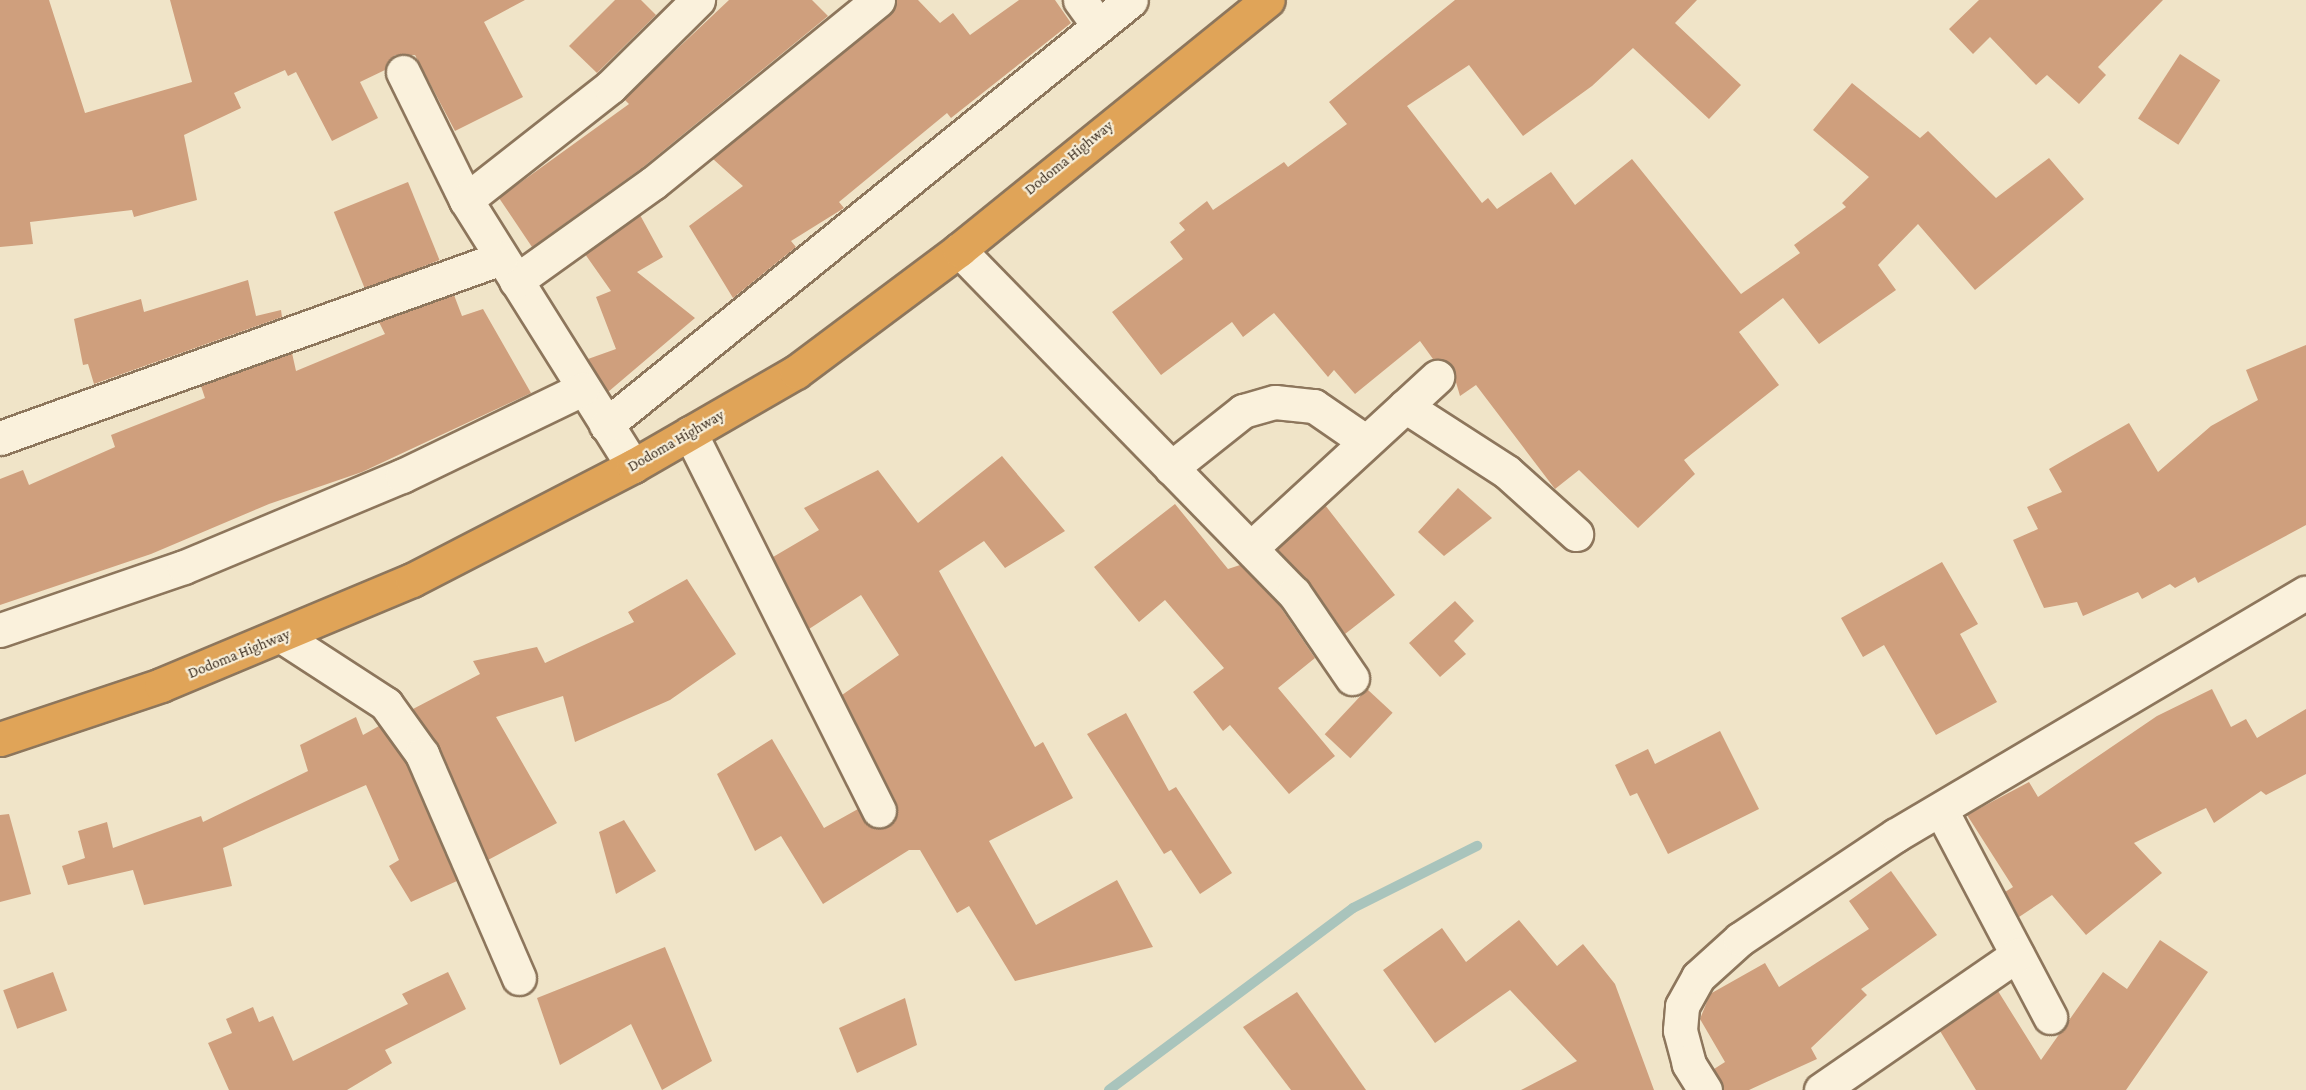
<!DOCTYPE html>
<style>
body{margin:0}
#map{position:relative;width:2306px;height:1090px;overflow:hidden;background:#f0e4c8;font-family:"Crimson Pro",serif}
div>[style]{position:absolute}
[style*='--x']{left:calc(var(--x)*1px);top:calc(var(--y)*1px);width:calc(var(--w)*1px);rotate:calc(var(--a)*1deg)}
.stream>*{height:10px;margin:-5px;padding:0 5px;transform-origin:5px;border-radius:5px;background:#a9c4bc}
.building>*{inset:0;background:#cf9f7d;transform-origin:0 0}
.roads{filter:drop-shadow(2px 0 #8d765c) drop-shadow(-2px 0 #8d765c) drop-shadow(0 2px #8d765c) drop-shadow(0 -2px #8d765c)}
.minor>*{height:33px;margin:-16.5px;padding:0 16.5px;transform-origin:16.5px;border-radius:16.5px;background:#faf1dc}
.highway>*{height:33px;margin:-16.5px;padding:0 16.5px;transform-origin:16.5px;border-radius:16.5px;background:#e0a458}
span{translate:-50% -50%;white-space:nowrap;text-align:center;line-height:1.15;-webkit-text-stroke:4.5px #f7eed8;paint-order:stroke}
.street-label{font-size:15px;color:#3d2e20}
</style>
<div id="map">
<div class="stream">
<i style="--x:1109;--y:1090;--w:304;--a:-36.7"></i>
<i style="--x:1353;--y:908;--w:139;--a:-26.6"></i>
</div>
<div class="building">
<i style="clip-path:polygon(0 0,49px 0,85px 113px,192px 82px,170px 0,525px 0,484px 22px,523px 97px,455px 131px,415px 55px,395px 55px,385px 70px,360px 82px,378px 118px,332px 141px,296px 72px,288px 76px,285px 70px,234px 93px,241px 108px,184px 135px,197px 200px,134px 217px,132px 210px,30px 222px,33px 244px,0 247px)"></i>
<i style="clip-path:polygon(615px 0,641px 0,656px 15px,597px 73px,569px 46px)"></i>
<i style="clip-path:polygon(729px 0,812px 0,828px 16px,642px 168px,532px 247px,499px 198px,629px 104px,624px 99px)"></i>
<i style="clip-path:polygon(896px 0,918px 0,940px 23px,953px 13px,970px 35px,1019px 0,1055px 0,1071px 23px,951px 118px,947px 113px,839px 202px,844px 208px,791px 241px,796px 247px,733px 298px,689px 226px,743px 186px,713px 159px,890px 15px)"></i>
<i style="clip-path:polygon(1455px 0,1697px 0,1675px 23px,1741px 85px,1709px 119px,1633px 48px,1592px 86px,1523px 136px,1469px 65px,1407px 106px,1482px 203px,1488px 198px,1497px 209px,1551px 172px,1575px 205px,1632px 159px,1741px 294px,1800px 253px,1794px 245px,1846px 207px,1842px 203px,1869px 177px,1813px 130px,1852px 83px,1920px 138px,1928px 131px,1996px 198px,2049px 158px,2084px 199px,1975px 290px,1918px 224px,1878px 265px,1896px 290px,1819px 344px,1783px 298px,1739px 332px,1779px 385px,1684px 460px,1695px 474px,1638px 528px,1579px 470px,1555px 489px,1476px 385px,1460px 396px,1451px 365px,1433px 359px,1420px 341px,1355px 394px,1334px 370px,1328px 377px,1274px 313px,1243px 337px,1232px 322px,1161px 375px,1112px 312px,1183px 259px,1170px 242px,1185px 230px,1179px 223px,1207px 201px,1213px 210px,1284px 162px,1288px 167px,1347px 124px,1329px 102px)"></i>
<i style="clip-path:polygon(1979px 0,2163px 0,2098px 67px,2106px 75px,2079px 104px,2047px 75px,2036px 85px,1990px 37px,1973px 54px,1949px 29px)"></i>
<i style="left:2180px;top:54px;width:48px;height:77px;rotate:33deg"></i>
<i style="left:408px;top:182px;width:84px;height:80px;rotate:68deg"></i>
<i style="clip-path:polygon(640px 215px,663px 257px,637px 272px,695px 318px,608px 392px,588px 359px,616px 349px,596px 297px,611px 291px,585px 254px)"></i>
<i style="clip-path:polygon(248px 280px,256px 316px,281px 310px,282px 317px,94px 384px,88px 364px,83px 365px,74px 319px,141px 299px,144px 312px)"></i>
<i style="clip-path:polygon(454px 295px,462px 316px,483px 309px,531px 393px,362px 472px,269px 504px,151px 554px,0 605px,0 479px,23px 470px,29px 485px,115px 447px,111px 435px,205px 398px,201px 386px,292px 353px,296px 371px,385px 334px,379px 322px)"></i>
<i style="clip-path:polygon(2306px 345px,2306px 525px,2198px 583px,2195px 577px,2175px 588px,2170px 584px,2142px 599px,2138px 592px,2083px 616px,2077px 602px,2044px 608px,2013px 540px,2038px 529px,2027px 507px,2062px 492px,2049px 469px,2129px 423px,2158px 472px,2211px 426px,2258px 400px,2246px 370px)"></i>
<i style="clip-path:polygon(1002px 456px,1065px 531px,1005px 568px,984px 541px,939px 571px,1035px 747px,1043px 742px,1073px 798px,989px 841px,1036px 925px,1117px 880px,1153px 947px,1015px 981px,969px 906px,957px 913px,920px 850px,909px 850px,823px 904px,781px 836px,755px 851px,717px 774px,772px 739px,824px 828px,858px 809px,877px 829px,894px 821px,896px 802px,842px 695px,899px 655px,861px 595px,809px 629px,773px 557px,819px 530px,804px 508px,878px 470px,918px 523px)"></i>
<i style="clip-path:polygon(1458px 488px,1492px 518px,1444px 556px,1418px 532px)"></i>
<i style="clip-path:polygon(1175px 504px,1228px 569px,1240px 565px,1279px 605px,1315px 658px,1278px 688px,1335px 756px,1289px 794px,1230px 725px,1223px 731px,1193px 692px,1224px 668px,1165px 600px,1139px 622px,1094px 567px)"></i>
<i style="clip-path:polygon(1325px 505px,1395px 595px,1345px 634px,1309px 582px,1277px 549px)"></i>
<i style="clip-path:polygon(1942px 562px,1978px 624px,1960px 634px,1997px 702px,1936px 735px,1884px 645px,1863px 657px,1841px 618px)"></i>
<i style="clip-path:polygon(687px 579px,736px 654px,670px 700px,575px 742px,563px 696px,496px 717px,557px 823px,488px 860px,439px 746px,413px 709px,480px 674px,473px 661px,537px 647px,545px 663px,634px 622px,628px 612px)"></i>
<i style="clip-path:polygon(1455px 601px,1474px 621px,1454px 641px,1466px 654px,1440px 677px,1409px 643px)"></i>
<i style="left:1367px;top:689px;width:35px;height:62px;rotate:43deg"></i>
<i style="clip-path:polygon(2212px 689px,2231px 727px,2246px 719px,2257px 738px,2306px 709px,2306px 774px,2266px 795px,2261px 791px,2214px 823px,2206px 808px,2134px 843px,2162px 873px,2086px 935px,2052px 895px,2019px 917px,2005px 892px,2013px 887px,1967px 815px,2029px 782px,2038px 797px,2157px 716px)"></i>
<i style="clip-path:polygon(1126px 713px,1169px 791px,1176px 787px,1232px 873px,1200px 894px,1171px 850px,1164px 854px,1087px 734px)"></i>
<i style="clip-path:polygon(356px 717px,363px 735px,379px 726px,406px 763px,457px 881px,411px 902px,389px 866px,399px 860px,366px 785px,223px 848px,232px 886px,144px 905px,133px 870px,68px 885px,62px 866px,85px 858px,78px 831px,107px 822px,113px 848px,201px 816px,203px 822px,308px 771px,300px 745px)"></i>
<i style="clip-path:polygon(1720px 731px,1759px 809px,1668px 854px,1637px 793px,1630px 796px,1615px 765px,1648px 749px,1655px 764px)"></i>
<i style="clip-path:polygon(9px 814px,31px 894px,0 902px,0 815px)"></i>
<i style="clip-path:polygon(624px 820px,656px 871px,616px 894px,599px 832px)"></i>
<i style="clip-path:polygon(1891px 871px,1937px 935px,1861px 989px,1867px 995px,1811px 1048px,1817px 1059px,1749px 1090px,1724px 1090px,1714px 1069px,1725px 1062px,1700px 1019px,1710px 994px,1765px 963px,1779px 987px,1869px 929px,1849px 901px)"></i>
<i style="clip-path:polygon(1519px 920px,1557px 966px,1583px 944px,1615px 984px,1654px 1090px,1521px 1090px,1577px 1061px,1510px 990px,1435px 1043px,1383px 970px,1442px 928px,1466px 962px)"></i>
<i style="clip-path:polygon(2160px 940px,2208px 972px,2126px 1090px,1976px 1090px,1940px 1031px,1998px 991px,2041px 1060px,2103px 972px,2127px 989px)"></i>
<i style="clip-path:polygon(665px 947px,712px 1061px,662px 1090px,631px 1024px,560px 1065px,537px 998px)"></i>
<i style="left:53px;top:972px;width:41px;height:53px;rotate:70deg"></i>
<i style="clip-path:polygon(448px 972px,466px 1009px,385px 1050px,392px 1063px,347px 1090px,229px 1090px,208px 1043px,232px 1033px,226px 1019px,253px 1007px,259px 1022px,273px 1016px,293px 1061px,408px 1004px,402px 994px)"></i>
<i style="clip-path:polygon(1297px 992px,1366px 1090px,1291px 1090px,1243px 1027px)"></i>
<i style="clip-path:polygon(905px 998px,917px 1045px,857px 1073px,839px 1028px)"></i>
</div>
<div class="roads">
<div class="minor">
<i style="--x:1080;--y:0;--w:31;--a:54"></i>
<i style="--x:403;--y:72;--w:143;--a:63.8"></i>
<i style="--x:466;--y:200;--w:314;--a:57.9"></i>
<i style="--x:466;--y:200;--w:183;--a:-38.1"></i>
<i style="--x:610;--y:87;--w:124;--a:-44.7"></i>
<i style="--x:959;--y:250;--w:479;--a:45.7"></i>
<i style="--x:1294;--y:593;--w:103;--a:55.7"></i>
<i style="--x:516;--y:281;--w:168;--a:-35.6"></i>
<i style="--x:653;--y:183;--w:290;--a:-39.1"></i>
<i style="--x:1405;--y:406;--w:121;--a:32.9"></i>
<i style="--x:1507;--y:472;--w:93;--a:41.9"></i>
<i style="--x:606;--y:425;--w:675;--a:-38.99"></i>
<i style="--x:690;--y:433;--w:422;--a:63.4"></i>
<i style="--x:0;--y:438;--w:532;--a:-19.76"></i>
<i style="--x:1171;--y:468;--w:92;--a:-38.4"></i>
<i style="--x:1243;--y:411;--w:33;--a:-16"></i>
<i style="--x:1275;--y:402;--w:39;--a:6"></i>
<i style="--x:1314;--y:406;--w:62;--a:34.5"></i>
<i style="--x:1251;--y:548;--w:253;--a:-42.6"></i>
<i style="--x:0;--y:630;--w:194;--a:-18.9"></i>
<i style="--x:184;--y:567;--w:236;--a:-22.7"></i>
<i style="--x:402;--y:476;--w:200;--a:-25.8"></i>
<i style="--x:283;--y:637;--w:123;--a:33"></i>
<i style="--x:386;--y:704;--w:62;--a:54.2"></i>
<i style="--x:422;--y:754;--w:244;--a:66.6"></i>
<i style="--x:1941;--y:810;--w:234;--a:62.2"></i>
<i style="--x:1705;--y:1090;--w:31;--a:-122"></i>
<i style="--x:1689;--y:1064;--w:35;--a:-105"></i>
<i style="--x:1680;--y:1030;--w:24;--a:-85"></i>
<i style="--x:1682;--y:1006;--w:33;--a:-61"></i>
<i style="--x:1698;--y:977;--w:57;--a:-42.1"></i>
<i style="--x:1740;--y:939;--w:187;--a:-33.7"></i>
<i style="--x:1896;--y:835;--w:476;--a:-30.6"></i>
<i style="--x:1821;--y:1090;--w:238;--a:-34.6"></i>
</div>
<div class="highway">
<i style="--x:0;--y:739;--w:170;--a:-18.5"></i>
<i style="--x:161;--y:685;--w:272;--a:-22.7"></i>
<i style="--x:412;--y:580;--w:249;--a:-27.3"></i>
<i style="--x:633;--y:466;--w:188;--a:-30"></i>
<i style="--x:796;--y:372;--w:204;--a:-36.8"></i>
<i style="--x:959;--y:250;--w:397;--a:-39"></i>
</div>
</div>
<div class="street-label">
<span style="left:1069px;top:158px;rotate:-39deg">Dodoma Highway</span>
<span style="left:676px;top:441px;rotate:-30deg">Dodoma Highway</span>
<span style="left:239px;top:654px;rotate:-22deg">Dodoma Highway</span>
</div>
</div>
